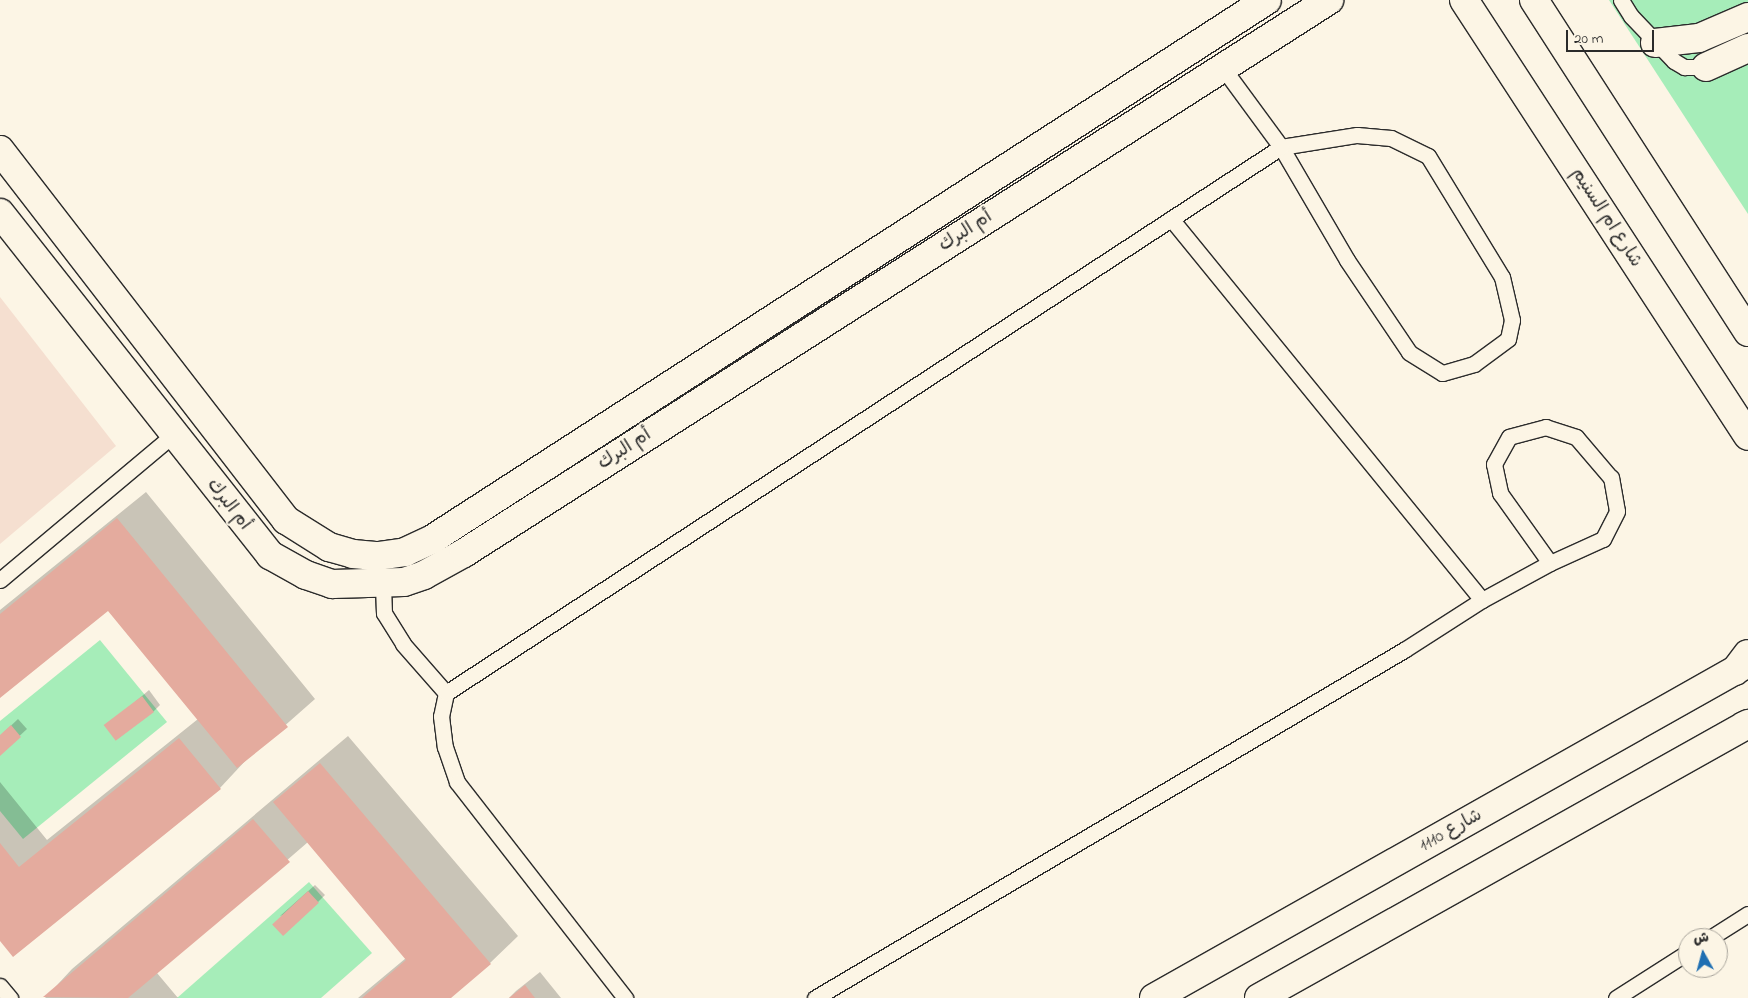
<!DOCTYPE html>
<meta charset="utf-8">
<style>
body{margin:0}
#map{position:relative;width:1748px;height:998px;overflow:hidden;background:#fcf5e5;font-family:"Indie Flower","Playpen Sans Arabic",sans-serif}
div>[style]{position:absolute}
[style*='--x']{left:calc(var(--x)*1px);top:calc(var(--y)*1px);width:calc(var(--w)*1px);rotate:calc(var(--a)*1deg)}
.built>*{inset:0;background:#f5dfd0}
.green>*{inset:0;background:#a6edb9}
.shadow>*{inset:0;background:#0003}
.building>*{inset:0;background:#e4ab9e;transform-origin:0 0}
.roads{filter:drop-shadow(1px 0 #2b2b2b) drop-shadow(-1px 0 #2b2b2b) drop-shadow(0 1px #2b2b2b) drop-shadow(0 -1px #2b2b2b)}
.service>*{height:15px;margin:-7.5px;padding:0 7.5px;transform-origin:7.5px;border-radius:7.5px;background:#fcf5e5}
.minor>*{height:28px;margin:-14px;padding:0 14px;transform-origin:14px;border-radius:14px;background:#fcf5e5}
.tertiary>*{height:28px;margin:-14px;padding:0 14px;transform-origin:14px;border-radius:14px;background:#fcf5e5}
.secondary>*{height:28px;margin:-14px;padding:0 14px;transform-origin:14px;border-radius:14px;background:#fcf5e5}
span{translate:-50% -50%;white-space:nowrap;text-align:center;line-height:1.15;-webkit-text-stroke:4.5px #fcf5e5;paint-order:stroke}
.street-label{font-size:18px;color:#2b2b2b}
.north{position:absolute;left:1678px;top:928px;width:50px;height:50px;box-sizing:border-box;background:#fcf5e5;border:1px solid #a8a49b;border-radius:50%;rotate:353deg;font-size:14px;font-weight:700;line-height:20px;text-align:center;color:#2b2b2b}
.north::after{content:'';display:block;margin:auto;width:18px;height:22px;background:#1f6fb2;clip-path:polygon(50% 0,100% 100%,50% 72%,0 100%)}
.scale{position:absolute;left:1566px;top:30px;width:88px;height:22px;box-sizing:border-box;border:2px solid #2b2b2b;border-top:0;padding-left:6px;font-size:15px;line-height:18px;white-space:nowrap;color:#2b2b2b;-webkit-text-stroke:4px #fcf5e5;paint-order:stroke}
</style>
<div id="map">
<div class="built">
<i style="clip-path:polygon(0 297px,116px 446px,0 544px)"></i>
</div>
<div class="green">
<i style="clip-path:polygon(1609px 0,1748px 0,1748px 214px,1716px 165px)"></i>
<i style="clip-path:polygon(100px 640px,167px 722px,23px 839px,0 811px,0 721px)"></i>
<i style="clip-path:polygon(309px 882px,372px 953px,321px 998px,177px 998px)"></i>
</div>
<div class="shadow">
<i style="clip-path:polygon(146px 492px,315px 699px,247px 759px,220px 788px,13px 955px,0 939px,0 782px,47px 840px,198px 719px,108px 609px,0 697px,0 610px)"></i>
<i style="clip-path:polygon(149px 690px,160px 705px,153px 712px,107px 726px)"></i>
<i style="clip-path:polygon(18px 719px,27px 729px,0 754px,0 736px)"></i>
<i style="clip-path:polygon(348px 736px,518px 936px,490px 963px,449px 998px,358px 998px,406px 958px,308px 842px,157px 973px,178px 998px,45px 998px,72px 969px)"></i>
<i style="clip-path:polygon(315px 885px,325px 895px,318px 902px,280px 916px)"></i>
<i style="clip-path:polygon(540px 972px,561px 998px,509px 998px,516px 991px)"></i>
</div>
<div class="building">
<i style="clip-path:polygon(117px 518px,288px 727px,237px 768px,108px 611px,0 698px,0 614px)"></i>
<i style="left:142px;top:696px;width:20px;height:48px;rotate:53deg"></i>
<i style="clip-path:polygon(11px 725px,21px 737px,0 756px,0 735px)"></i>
<i style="clip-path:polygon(179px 738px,221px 789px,13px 957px,0 941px,0 843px,19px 867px)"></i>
<i style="clip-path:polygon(320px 763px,491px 964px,451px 998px,362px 998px,406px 960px,273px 802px)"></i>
<i style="clip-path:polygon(253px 819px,290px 862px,128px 998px,43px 997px)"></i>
<i style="left:308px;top:891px;width:16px;height:49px;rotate:47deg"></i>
<i style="clip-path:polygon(525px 985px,535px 998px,509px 998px)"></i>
</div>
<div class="roads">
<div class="service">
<i style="--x:1621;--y:0;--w:19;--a:58"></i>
<i style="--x:1631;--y:16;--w:62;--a:46.3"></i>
<i style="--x:1674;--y:61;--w:12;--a:31"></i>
<i style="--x:1684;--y:67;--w:22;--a:0"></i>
<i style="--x:1357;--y:135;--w:34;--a:5"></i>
<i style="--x:1391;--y:138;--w:41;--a:25.9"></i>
<i style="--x:1428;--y:156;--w:142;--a:58.6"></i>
<i style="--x:1502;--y:277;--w:44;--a:76.9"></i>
<i style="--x:1512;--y:320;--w:19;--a:102"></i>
<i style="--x:1508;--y:339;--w:42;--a:143.7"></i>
<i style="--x:1474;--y:364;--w:33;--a:164"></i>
<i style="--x:1442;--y:373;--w:39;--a:-148"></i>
<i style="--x:1409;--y:352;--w:111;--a:-124"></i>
<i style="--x:1347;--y:260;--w:131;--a:-120.3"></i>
<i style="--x:1281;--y:147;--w:77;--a:-9"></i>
<i style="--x:0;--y:580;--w:226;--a:-40"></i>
<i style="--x:383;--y:585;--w:28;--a:88"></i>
<i style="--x:384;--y:613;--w:36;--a:58"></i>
<i style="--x:403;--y:644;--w:65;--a:48.7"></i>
<i style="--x:446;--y:693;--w:24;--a:102"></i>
<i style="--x:441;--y:716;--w:31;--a:83"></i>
<i style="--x:445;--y:747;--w:37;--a:71"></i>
<i style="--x:457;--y:782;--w:274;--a:52.1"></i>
<i style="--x:1482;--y:600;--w:77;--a:-28.6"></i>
<i style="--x:1550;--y:563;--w:58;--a:-24.4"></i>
<i style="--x:1603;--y:539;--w:31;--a:-63"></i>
<i style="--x:1617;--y:511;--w:34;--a:-100"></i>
<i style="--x:1611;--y:478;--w:54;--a:-130.5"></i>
<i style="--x:1576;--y:437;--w:32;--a:-162"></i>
<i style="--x:1546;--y:427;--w:38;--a:165"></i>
<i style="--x:1509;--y:437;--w:31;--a:119"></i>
<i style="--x:1494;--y:464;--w:30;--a:78"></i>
<i style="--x:1500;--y:493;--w:86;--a:54.5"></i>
<i style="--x:446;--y:693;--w:998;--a:-33.18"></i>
<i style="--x:1281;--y:147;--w:98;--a:-126.3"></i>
<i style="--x:1710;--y:938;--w:45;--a:-32.3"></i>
<i style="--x:0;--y:986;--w:16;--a:50"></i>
<i style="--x:815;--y:998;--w:684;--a:-30.58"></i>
<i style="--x:1404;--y:650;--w:93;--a:-32.7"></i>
<i style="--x:1482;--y:600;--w:492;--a:-129.2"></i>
<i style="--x:1616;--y:998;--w:85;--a:-32.6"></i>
</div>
<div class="minor">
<i style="--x:1655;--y:43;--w:44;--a:-6.5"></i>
<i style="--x:1699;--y:38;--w:53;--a:-23.2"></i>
<i style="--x:1706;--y:67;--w:46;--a:-24.3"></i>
<i style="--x:0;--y:150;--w:468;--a:52.3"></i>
<i style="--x:286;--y:520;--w:51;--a:32.1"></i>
<i style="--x:329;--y:547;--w:25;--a:16"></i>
<i style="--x:353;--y:554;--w:25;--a:5"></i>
<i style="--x:378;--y:556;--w:27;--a:-8"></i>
<i style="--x:405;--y:552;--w:29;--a:-25"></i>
<i style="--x:431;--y:540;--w:995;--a:-32.86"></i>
<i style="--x:0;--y:213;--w:436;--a:51.7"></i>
<i style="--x:270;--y:555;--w:41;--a:29.1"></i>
<i style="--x:306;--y:575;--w:28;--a:19"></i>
<i style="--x:332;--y:584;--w:72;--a:-1.6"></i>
<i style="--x:404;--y:582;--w:21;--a:-19"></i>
<i style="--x:424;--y:575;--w:46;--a:-28.8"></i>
<i style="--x:464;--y:553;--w:1027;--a:-32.59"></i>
</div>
<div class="tertiary">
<i style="--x:1154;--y:998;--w:682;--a:-29.42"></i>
<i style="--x:1259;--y:998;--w:561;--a:-29.26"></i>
</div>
<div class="secondary">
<i style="--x:1464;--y:0;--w:520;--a:56.92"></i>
<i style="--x:1534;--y:0;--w:395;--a:57.2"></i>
<i style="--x:1735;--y:671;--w:21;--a:-53"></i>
<i style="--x:1744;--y:726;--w:4;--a:0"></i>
</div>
</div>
<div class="street-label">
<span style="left:1606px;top:218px;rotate:57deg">شارع ام السنيم</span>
<span style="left:966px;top:232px;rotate:-33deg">أم البرك</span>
<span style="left:625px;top:450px;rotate:-33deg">أم البرك</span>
<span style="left:228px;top:505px;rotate:52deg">أم البرك</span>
<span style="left:1451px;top:831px;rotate:-29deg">شارع 1110</span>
</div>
<div class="north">ش</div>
<div class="scale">20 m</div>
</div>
